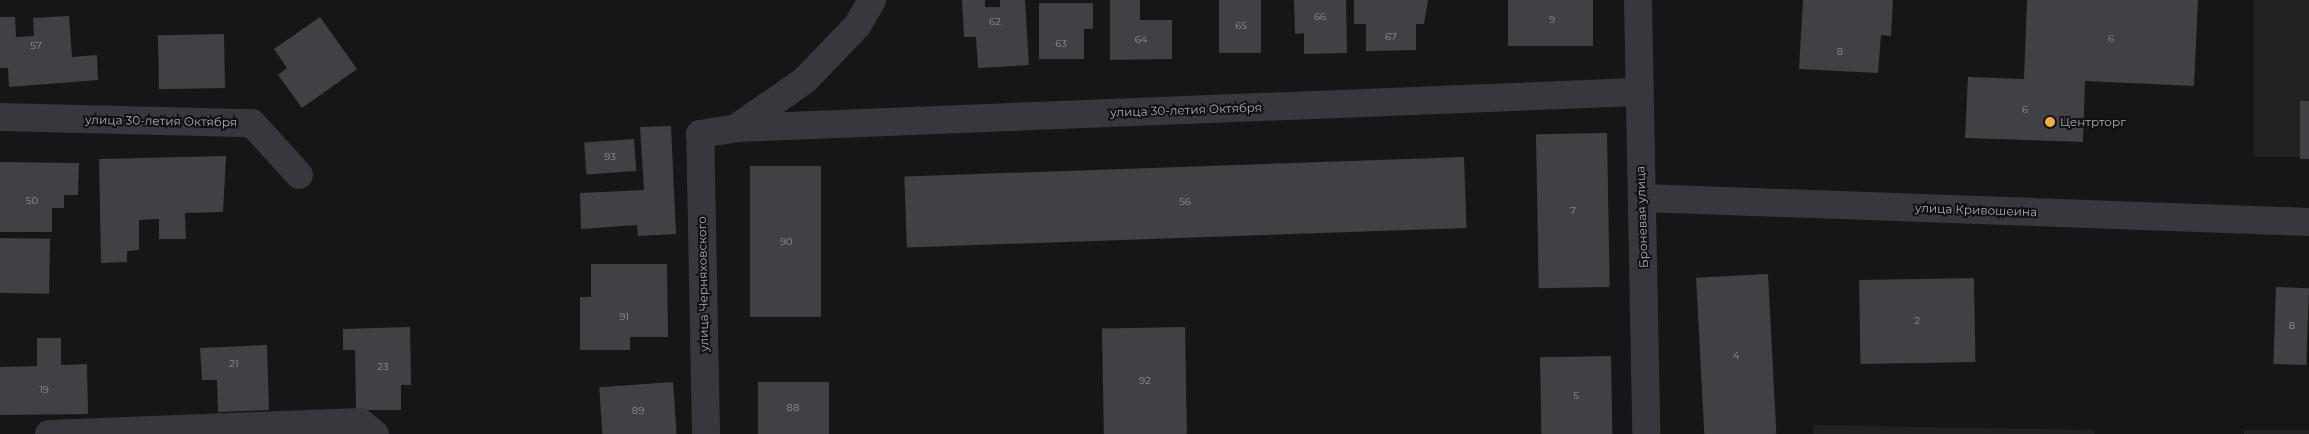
<!DOCTYPE html>
<meta charset="utf-8">
<style>
body{margin:0}
#map{position:relative;width:2309px;height:434px;overflow:hidden;background:#161618;font-family:Montserrat,sans-serif}
div>[style]{position:absolute}
[style*='--x']{left:calc(var(--x)*1px);top:calc(var(--y)*1px);width:calc(var(--w)*1px);rotate:calc(var(--a)*1deg)}
.built>*{inset:0;background:#222225;transform-origin:0 0}
.building>*{inset:0;background:#404145;transform-origin:0 0}
.street>*{height:28px;margin:-14px;padding:0 14px;transform-origin:14px;border-radius:14px;background:#37383d}
.dots>*{width:14px;height:14px;translate:-50% -50%;box-sizing:border-box;border:2px solid #111113;border-radius:50%}
span{translate:-50% -50%;white-space:nowrap;text-align:center;line-height:1.15;-webkit-text-stroke:4px #111113;paint-order:stroke}
.number-label{font-size:10px;color:#8e929b}
.number-label span{-webkit-text-stroke-width:0}
.street-label{font-size:12px;color:#a8adb8}
.poi-label{font-size:12px;color:#a8adb8}
.left{translate:0 -50%;text-align:left}
</style>
<div id="map">
<div class="built">
<i style="left:2254px;top:0;width:55px;height:157px"></i>
<i style="clip-path:polygon(1814px 425px,2095px 430px,2095px 434px,1813px 434px)"></i>
<i style="left:2244px;top:430px;width:65px;height:4px"></i>
</div>
<div class="building">
<i style="clip-path:polygon(962px 0,985px 0,985px 7px,1000px 7px,1000px 0,1025px 0,1029px 65px,978px 68px,976px 37px,964px 37px)"></i>
<i style="clip-path:polygon(1110px 0,1140px 0,1140px 20px,1172px 20px,1172px 59px,1110px 60px)"></i>
<i style="left:1219px;top:0;width:42px;height:53px"></i>
<i style="clip-path:polygon(1294px 0,1346px 0,1347px 53px,1304px 54px,1304px 33px,1295px 34px)"></i>
<i style="clip-path:polygon(1354px 0,1428px 0,1424px 24px,1416px 24px,1416px 50px,1366px 51px,1366px 24px,1354px 24px)"></i>
<i style="left:1508px;top:0;width:85px;height:46px"></i>
<i style="clip-path:polygon(1803px 0,1893px 0,1891px 36px,1881px 35px,1878px 73px,1799px 69px)"></i>
<i style="clip-path:polygon(2027px 0,2198px 0,2194px 86px,2085px 81px,2083px 142px,1965px 138px,1968px 77px,2024px 79px)"></i>
<i style="clip-path:polygon(1039px 3px,1093px 3px,1093px 29px,1084px 29px,1084px 59px,1039px 59px)"></i>
<i style="clip-path:polygon(69px 16px,72px 57px,97px 55px,98px 80px,9px 87px,8px 68px,0 68px,0 17px,15px 17px,16px 37px,34px 36px,33px 18px)"></i>
<i style="clip-path:polygon(320px 17px,357px 69px,302px 108px,278px 75px,287px 68px,274px 49px)"></i>
<i style="left:224px;top:34px;width:54px;height:66px;rotate:89deg"></i>
<i style="left:2300px;top:101px;width:9px;height:58px"></i>
<i style="clip-path:polygon(671px 126px,676px 234px,638px 236px,637px 225px,581px 229px,580px 193px,644px 190px,640px 127px)"></i>
<i style="left:1607px;top:133px;width:154px;height:71px;rotate:89deg"></i>
<i style="left:634px;top:139px;width:32px;height:50px;rotate:86deg"></i>
<i style="clip-path:polygon(226px 156px,223px 212px,185px 213px,186px 239px,159px 239px,159px 219px,139px 220px,139px 250px,127px 251px,127px 262px,101px 263px,99px 159px)"></i>
<i style="left:1464px;top:157px;width:71px;height:560px;rotate:88deg"></i>
<i style="clip-path:polygon(0 162px,79px 163px,78px 195px,64px 195px,64px 208px,52px 208px,52px 232px,0 232px)"></i>
<i style="left:821px;top:166px;width:151px;height:71px;rotate:90deg"></i>
<i style="left:0;top:238px;width:50px;height:55px;rotate:1deg"></i>
<i style="clip-path:polygon(591px 264px,667px 264px,668px 337px,630px 337px,630px 350px,580px 350px,580px 297px,591px 297px)"></i>
<i style="left:1768px;top:274px;width:160px;height:72px;rotate:87deg"></i>
<i style="left:1974px;top:278px;width:84px;height:115px;rotate:89deg"></i>
<i style="left:2276px;top:287px;width:33px;height:77px;rotate:2deg"></i>
<i style="clip-path:polygon(410px 327px,411px 385px,401px 385px,401px 410px,356px 410px,355px 350px,343px 350px,343px 329px)"></i>
<i style="left:1185px;top:327px;width:107px;height:83px;rotate:89deg"></i>
<i style="clip-path:polygon(37px 338px,61px 338px,61px 365px,87px 364px,88px 414px,0 415px,0 367px,37px 366px)"></i>
<i style="clip-path:polygon(267px 345px,269px 410px,218px 412px,217px 380px,202px 380px,200px 348px)"></i>
<i style="left:1611px;top:356px;width:78px;height:71px;rotate:89deg"></i>
<i style="left:673px;top:382px;width:52px;height:74px;rotate:86deg"></i>
<i style="left:758px;top:382px;width:71px;height:52px"></i>
</div>
<div class="street">
<i style="--x:1638;--y:0;--w:434;--a:88.9"></i>
<i style="--x:0;--y:117;--w:252;--a:1.4"></i>
<i style="--x:252;--y:123;--w:70;--a:47.9"></i>
<i style="--x:736;--y:128;--w:83;--a:-34.7"></i>
<i style="--x:804;--y:81;--w:76;--a:-46.1"></i>
<i style="--x:857;--y:26;--w:30;--a:-60"></i>
<i style="--x:1643;--y:198;--w:666;--a:2.06"></i>
<i style="--x:49;--y:434;--w:311;--a:-2.2"></i>
<i style="--x:360;--y:422;--w:19;--a:39"></i>
<i style="--x:706;--y:434;--w:300;--a:-91.1"></i>
<i style="--x:700;--y:134;--w:36;--a:-9"></i>
<i style="--x:736;--y:128;--w:901;--a:-2.29"></i>
</div>
<div class="dots">
<i style="left:2050px;top:122px;background:#f2b134"></i>
</div>
<div class="number-label">
<span style="left:1320px;top:17px">66</span>
<span style="left:1552px;top:20px">9</span>
<span style="left:995px;top:22px">62</span>
<span style="left:1241px;top:26px">65</span>
<span style="left:1391px;top:37px">67</span>
<span style="left:2111px;top:39px">6</span>
<span style="left:1141px;top:40px">64</span>
<span style="left:1061px;top:44px">63</span>
<span style="left:36px;top:46px">57</span>
<span style="left:1840px;top:52px">8</span>
<span style="left:2025px;top:110px">6</span>
<span style="left:610px;top:157px">93</span>
<span style="left:32px;top:201px">50</span>
<span style="left:1185px;top:202px">56</span>
<span style="left:1573px;top:211px">7</span>
<span style="left:786px;top:242px">90</span>
<span style="left:624px;top:317px">91</span>
<span style="left:1917px;top:321px">2</span>
<span style="left:2292px;top:326px">8</span>
<span style="left:1736px;top:356px">4</span>
<span style="left:234px;top:364px">21</span>
<span style="left:383px;top:367px">23</span>
<span style="left:1145px;top:381px">92</span>
<span style="left:44px;top:390px">19</span>
<span style="left:1576px;top:396px">5</span>
<span style="left:793px;top:408px">88</span>
<span style="left:638px;top:411px">89</span>
</div>
<div class="street-label">
<span style="left:1186px;top:110px;rotate:-2deg">улица 30-летия Октября</span>
<span style="left:161px;top:121px;rotate:1deg">улица 30-летия Октября</span>
<span style="left:1976px;top:210px;rotate:2deg">улица Кривошеина</span>
<span style="left:1642px;top:217px;rotate:-92deg">Броневая улица</span>
<span style="left:703px;top:284px;rotate:-91deg">улица Черняховского</span>
</div>
<div class="poi-label">
<span class="left" style="left:2060px;top:122px">Центрторг</span>
</div>
</div>
